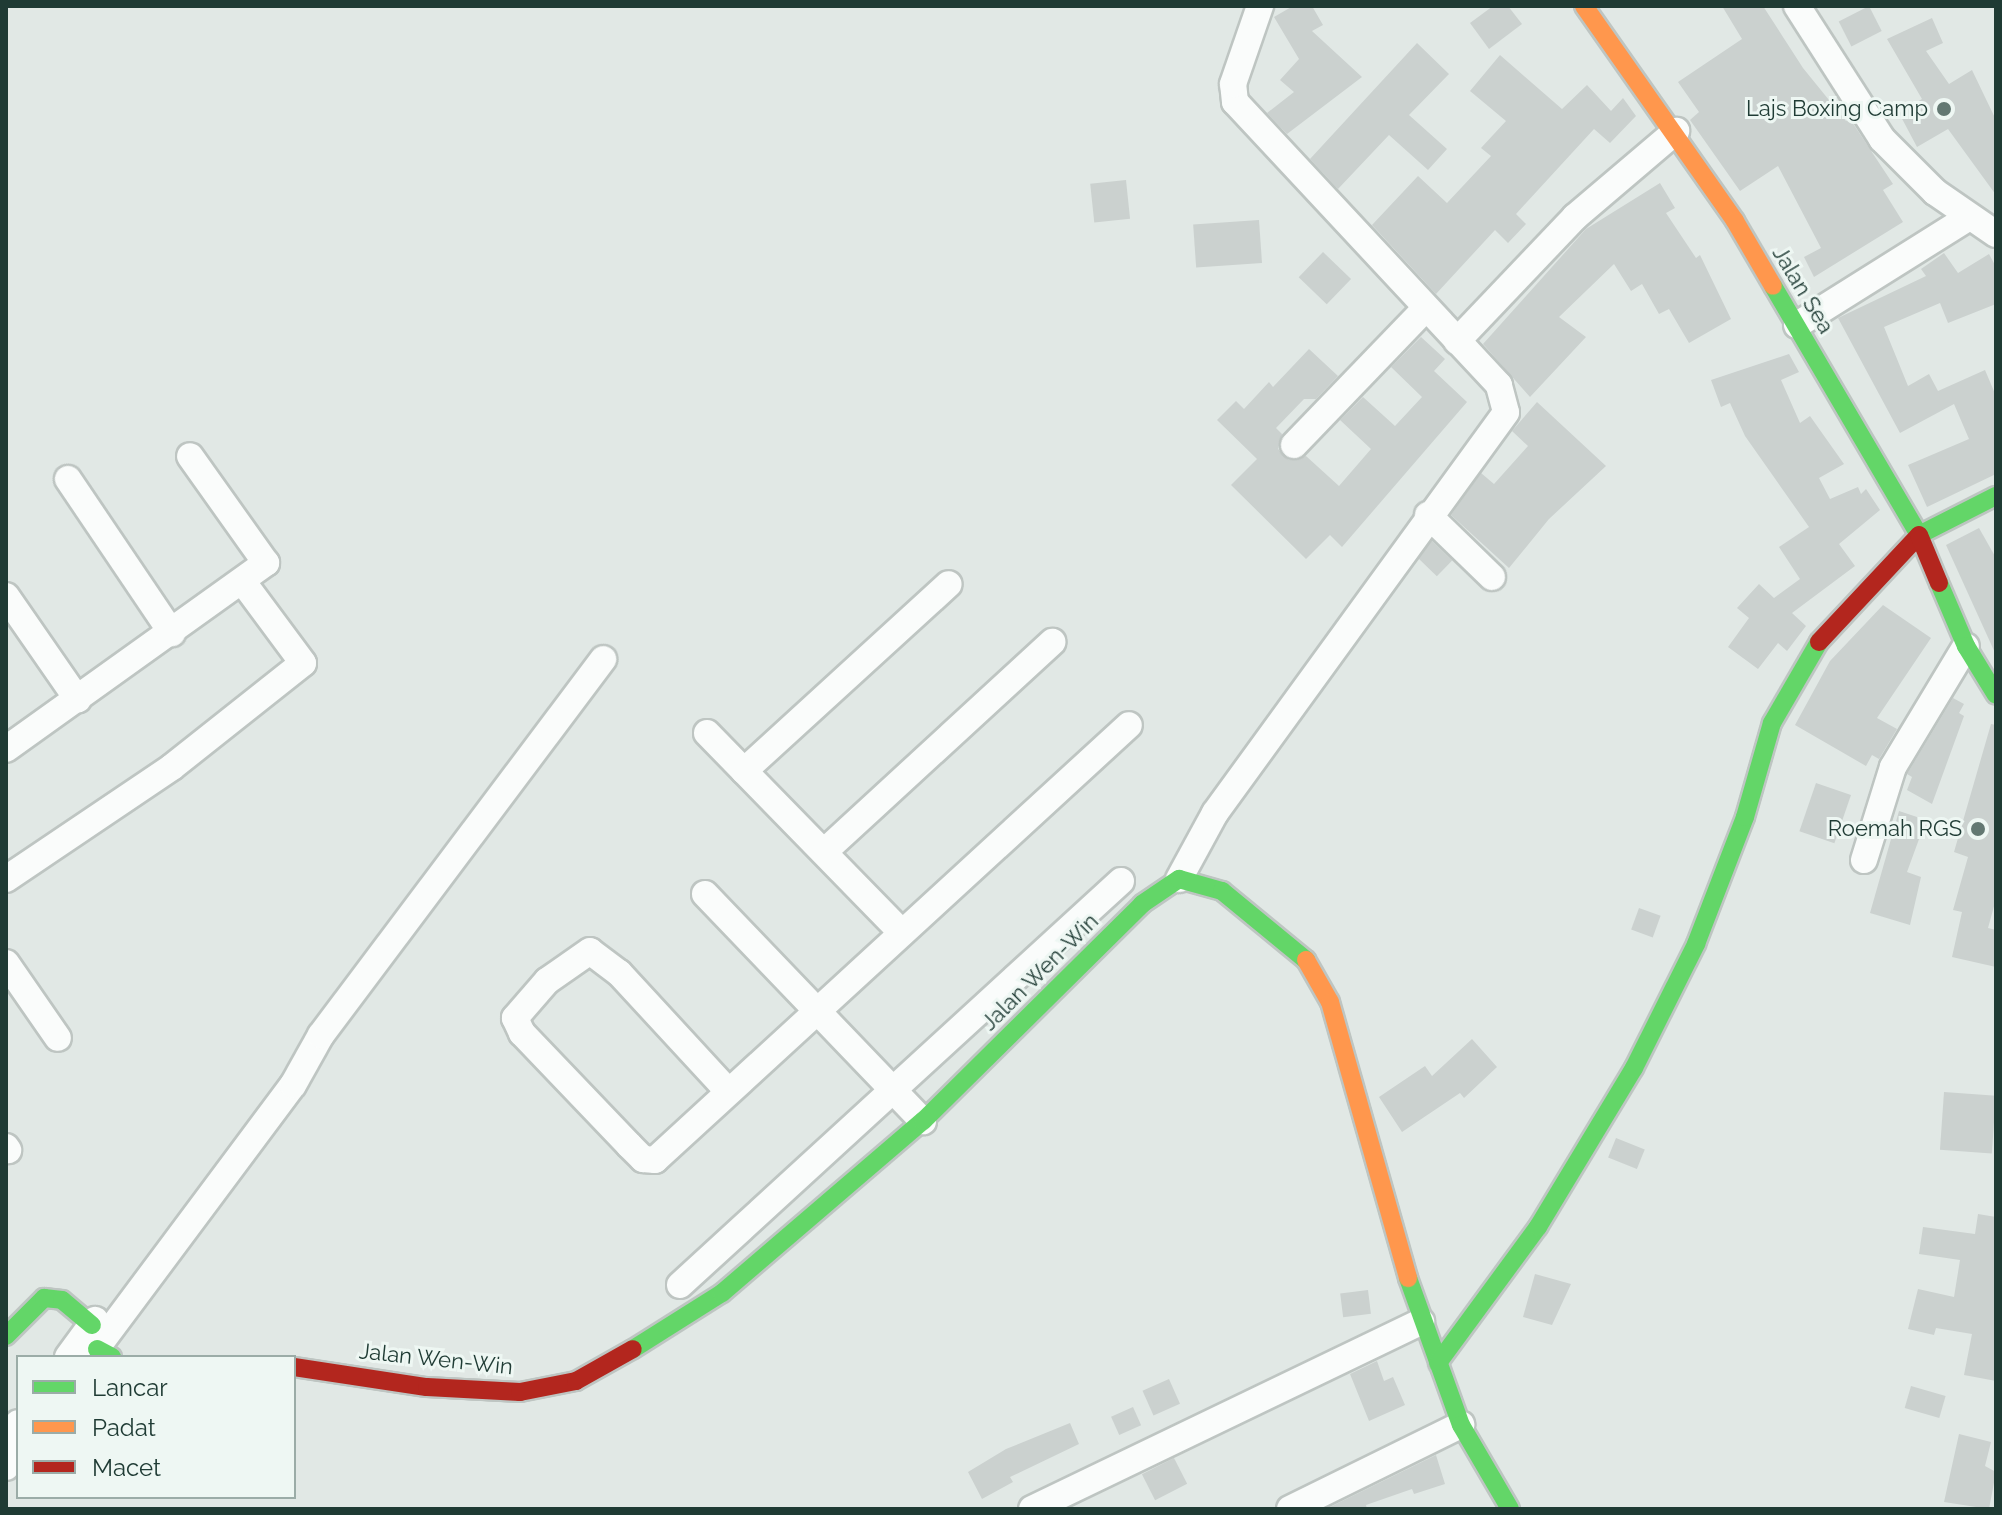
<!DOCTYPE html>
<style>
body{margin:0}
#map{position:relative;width:2002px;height:1515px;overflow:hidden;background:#e1e8e5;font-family:Raleway,sans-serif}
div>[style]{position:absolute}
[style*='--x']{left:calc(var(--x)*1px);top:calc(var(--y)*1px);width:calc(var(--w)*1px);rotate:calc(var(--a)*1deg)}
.building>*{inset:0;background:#cbd1cf;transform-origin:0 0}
.roads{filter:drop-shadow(2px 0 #bec5c2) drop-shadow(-2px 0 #bec5c2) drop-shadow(0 2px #bec5c2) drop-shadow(0 -2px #bec5c2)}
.street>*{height:26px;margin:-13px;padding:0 13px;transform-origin:13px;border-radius:13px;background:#fafcfb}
.fast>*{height:18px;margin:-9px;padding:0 9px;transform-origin:9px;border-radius:9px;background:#63d668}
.slow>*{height:18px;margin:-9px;padding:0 9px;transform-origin:9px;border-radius:9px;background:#ff974d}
.jam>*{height:18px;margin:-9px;padding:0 9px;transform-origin:9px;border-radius:9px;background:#b3261e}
.dots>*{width:22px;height:22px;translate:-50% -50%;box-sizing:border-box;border:4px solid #eef7f3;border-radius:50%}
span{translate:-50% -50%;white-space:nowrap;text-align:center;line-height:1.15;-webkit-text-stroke:6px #eef7f3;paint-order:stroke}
.poi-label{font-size:22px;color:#1f3b34}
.right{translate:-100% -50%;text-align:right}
.street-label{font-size:22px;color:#1f3b34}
.frame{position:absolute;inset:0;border:8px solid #1f3b34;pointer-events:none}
.legend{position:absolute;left:16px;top:1355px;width:280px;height:144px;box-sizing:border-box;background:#eef7f3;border:2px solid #9baca7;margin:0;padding:10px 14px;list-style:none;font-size:24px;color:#1f3b34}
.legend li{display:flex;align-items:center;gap:16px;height:40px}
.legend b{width:40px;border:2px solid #9baca7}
</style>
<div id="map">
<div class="building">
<i style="clip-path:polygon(1293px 6px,1312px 6px,1323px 25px,1312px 31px,1362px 77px,1287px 134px,1267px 113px,1294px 92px,1280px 80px,1299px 59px,1274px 17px)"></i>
<i style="clip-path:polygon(1493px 6px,1508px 6px,1522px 24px,1489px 49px,1470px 23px)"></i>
<i style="clip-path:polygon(1722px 6px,1763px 6px,1803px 68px,1846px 121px,1850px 119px,1893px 184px,1883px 190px,1903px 222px,1814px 277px,1804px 257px,1821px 248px,1778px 166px,1740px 191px,1690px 120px,1699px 112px,1678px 82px,1742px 39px)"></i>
<i style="left:1869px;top:6px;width:28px;height:34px;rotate:63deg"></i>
<i style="clip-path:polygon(1932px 18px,1943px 43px,1926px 51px,1949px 84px,1972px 70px,1996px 120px,1996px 195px,1948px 129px,1917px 147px,1899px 113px,1922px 99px,1887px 39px)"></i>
<i style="clip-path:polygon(1417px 43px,1449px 74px,1409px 115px,1447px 149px,1428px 170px,1389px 135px,1338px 189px,1310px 159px)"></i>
<i style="clip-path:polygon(1500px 55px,1562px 109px,1587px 85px,1611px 111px,1623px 98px,1636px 116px,1610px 143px,1594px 129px,1516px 214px,1526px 224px,1508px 243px,1495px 230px,1436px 294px,1372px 225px,1418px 176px,1447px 203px,1491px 156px,1481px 148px,1506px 121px,1470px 91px)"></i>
<i style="left:1126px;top:180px;width:39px;height:36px;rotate:84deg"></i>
<i style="clip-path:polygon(1660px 183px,1675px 208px,1666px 213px,1696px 258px,1700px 255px,1731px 319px,1689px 343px,1669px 309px,1659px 314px,1642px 284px,1631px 291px,1614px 264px,1559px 317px,1586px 337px,1530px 397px,1483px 344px,1586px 229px)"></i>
<i style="left:1259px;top:220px;width:43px;height:66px;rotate:86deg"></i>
<i style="left:1323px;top:252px;width:39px;height:35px;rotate:44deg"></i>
<i style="clip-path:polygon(1944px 253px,1958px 273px,1989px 254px,1996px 267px,1996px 304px,1948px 323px,1940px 303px,1884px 327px,1908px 386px,1929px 374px,1938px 391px,1985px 370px,1996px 396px,1996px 474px,1927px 507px,1908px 465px,1969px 439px,1954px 404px,1900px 433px,1838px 318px,1926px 276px,1921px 269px)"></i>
<i style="clip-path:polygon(1421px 337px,1445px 359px,1434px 371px,1467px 402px,1342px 547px,1330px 535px,1306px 559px,1231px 485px,1257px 459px,1217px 420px,1236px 401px,1244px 409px,1269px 382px,1273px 387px,1309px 349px,1338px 376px,1316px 399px,1304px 399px,1276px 428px,1282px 434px,1278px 449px,1289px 460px,1306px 456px,1339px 486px,1371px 449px,1340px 420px,1363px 397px,1395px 426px,1422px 397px,1391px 367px)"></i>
<i style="clip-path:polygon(1789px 354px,1799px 372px,1781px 380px,1800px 423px,1810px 416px,1844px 464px,1819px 478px,1830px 499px,1858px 487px,1861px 494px,1866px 489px,1880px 510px,1839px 544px,1855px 566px,1792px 613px,1806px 626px,1787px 651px,1778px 643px,1758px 669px,1728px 647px,1749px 618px,1737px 608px,1759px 584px,1774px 598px,1800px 579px,1779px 547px,1809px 527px,1745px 436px,1730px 403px,1721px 407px,1711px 380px)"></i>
<i style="clip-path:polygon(1537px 402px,1606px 466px,1549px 519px,1509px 568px,1451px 515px,1481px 473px,1494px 484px,1528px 446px,1512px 431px)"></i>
<i style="clip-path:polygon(1979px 528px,1996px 558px,1996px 655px,1946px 545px)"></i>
<i style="left:1432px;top:541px;width:28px;height:22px;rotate:44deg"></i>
<i style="clip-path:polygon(1883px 605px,1931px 638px,1877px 718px,1897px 729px,1879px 759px,1872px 755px,1866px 766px,1795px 725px,1830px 661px)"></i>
<i style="clip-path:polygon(1953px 698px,1964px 704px,1959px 713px,1964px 716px,1932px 804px,1907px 790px,1912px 777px,1907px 774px)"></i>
<i style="clip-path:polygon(1991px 724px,1996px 725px,1996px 899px,1988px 928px,1996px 930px,1996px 967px,1952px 957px,1962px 912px,1953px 910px,1968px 857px,1954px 852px)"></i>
<i style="left:1816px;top:783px;width:37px;height:51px;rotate:19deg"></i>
<i style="clip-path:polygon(1899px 811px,1926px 820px,1907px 872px,1921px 877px,1910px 925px,1870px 913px)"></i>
<i style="left:1639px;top:908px;width:23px;height:23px;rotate:20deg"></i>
<i style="clip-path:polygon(1472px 1039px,1497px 1067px,1464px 1098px,1460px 1093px,1402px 1132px,1379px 1097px,1425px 1066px,1432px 1076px)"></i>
<i style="left:1944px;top:1092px;width:52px;height:58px;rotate:4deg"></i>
<i style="left:1616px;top:1138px;width:31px;height:21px;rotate:22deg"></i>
<i style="clip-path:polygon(1978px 1214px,1996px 1217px,1996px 1381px,1964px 1375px,1972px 1334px,1936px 1328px,1934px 1335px,1908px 1329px,1918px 1289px,1954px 1297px,1960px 1260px,1919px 1254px,1923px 1227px,1975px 1234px)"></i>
<i style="clip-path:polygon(1535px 1274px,1571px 1284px,1552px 1325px,1523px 1317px)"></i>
<i style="left:1368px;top:1290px;width:24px;height:28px;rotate:83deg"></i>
<i style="clip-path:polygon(1377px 1361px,1384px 1381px,1393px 1377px,1405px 1405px,1369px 1421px,1350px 1374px)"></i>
<i style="left:1169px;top:1379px;width:27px;height:29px;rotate:66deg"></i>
<i style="left:1911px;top:1386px;width:36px;height:23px;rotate:16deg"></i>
<i style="left:1133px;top:1407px;width:20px;height:24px;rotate:66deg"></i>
<i style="clip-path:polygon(1070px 1423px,1079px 1444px,1010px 1477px,1013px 1482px,982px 1499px,968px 1472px,1006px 1449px)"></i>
<i style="clip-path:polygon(1959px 1434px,1991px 1442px,1985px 1466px,1996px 1472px,1989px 1509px,1944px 1502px)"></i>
<i style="clip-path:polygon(1436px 1455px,1445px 1484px,1414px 1494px,1412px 1489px,1366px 1505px,1367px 1509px,1326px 1509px)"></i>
<i style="left:1174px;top:1458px;width:29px;height:36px;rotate:63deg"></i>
</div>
<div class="roads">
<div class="street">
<i style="--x:1797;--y:6;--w:158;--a:57.4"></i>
<i style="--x:1882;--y:139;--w:75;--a:45"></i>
<i style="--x:1935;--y:192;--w:74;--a:34.5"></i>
<i style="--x:1797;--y:325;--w:203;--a:-32.1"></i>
<i style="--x:1457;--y:341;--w:171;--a:-46.4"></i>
<i style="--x:1575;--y:217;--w:133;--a:-40.4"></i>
<i style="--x:1294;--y:445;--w:189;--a:-46.1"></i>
<i style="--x:68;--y:479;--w:186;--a:56"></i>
<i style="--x:1428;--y:515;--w:89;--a:44.1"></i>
<i style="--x:6;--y:596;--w:126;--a:55.3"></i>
<i style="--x:707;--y:733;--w:279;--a:45.7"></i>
<i style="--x:6;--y:749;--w:320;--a:-35.6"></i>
<i style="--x:266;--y:563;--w:131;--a:-125.4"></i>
<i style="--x:744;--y:771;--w:277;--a:-42.4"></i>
<i style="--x:825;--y:851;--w:309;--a:-42.6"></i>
<i style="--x:1864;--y:860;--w:97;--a:-72.7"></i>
<i style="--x:1893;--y:767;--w:141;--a:-58.9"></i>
<i style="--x:6;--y:879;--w:200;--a:-34"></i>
<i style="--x:172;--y:767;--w:167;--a:-38.4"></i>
<i style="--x:303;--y:663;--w:102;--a:-126.6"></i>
<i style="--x:1179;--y:879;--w:75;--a:-61.4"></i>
<i style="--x:1215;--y:813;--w:495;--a:-54"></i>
<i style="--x:1506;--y:412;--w:28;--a:-105"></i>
<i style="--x:1499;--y:385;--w:387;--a:-133"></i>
<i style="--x:1235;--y:102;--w:18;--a:-96"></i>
<i style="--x:1233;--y:84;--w:83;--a:-70.9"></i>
<i style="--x:705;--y:894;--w:315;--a:46.2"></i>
<i style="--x:6;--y:963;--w:91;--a:55.3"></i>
<i style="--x:728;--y:1091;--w:161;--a:-132.7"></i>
<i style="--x:619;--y:973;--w:36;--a:-143"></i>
<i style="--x:590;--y:951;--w:52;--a:145.1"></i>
<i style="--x:547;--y:981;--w:49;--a:130.9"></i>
<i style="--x:515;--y:1018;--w:17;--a:65"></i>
<i style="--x:522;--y:1033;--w:155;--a:46.3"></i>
<i style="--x:629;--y:1145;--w:20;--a:45"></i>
<i style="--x:643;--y:1159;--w:12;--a:5"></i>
<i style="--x:655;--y:1160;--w:643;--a:-42.54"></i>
<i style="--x:6;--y:1147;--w:4;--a:56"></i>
<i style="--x:680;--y:1285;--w:598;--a:-42.49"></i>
<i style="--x:68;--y:1357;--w:46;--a:-53.9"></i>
<i style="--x:90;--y:1357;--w:339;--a:-53.3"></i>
<i style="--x:293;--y:1085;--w:57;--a:-60.8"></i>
<i style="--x:321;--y:1035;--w:470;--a:-53.1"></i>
<i style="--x:6;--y:1438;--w:19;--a:-51"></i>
<i style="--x:6;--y:1467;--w:20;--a:-53"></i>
<i style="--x:1032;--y:1509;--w:432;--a:-25.7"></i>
<i style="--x:1290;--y:1509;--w:191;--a:-26.2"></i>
</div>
<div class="fast">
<i style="--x:1773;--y:286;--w:289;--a:59.6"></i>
<i style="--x:1919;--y:535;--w:86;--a:-26.9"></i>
<i style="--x:1939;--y:583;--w:69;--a:66.8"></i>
<i style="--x:1966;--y:646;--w:57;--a:58.5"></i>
<i style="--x:1408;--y:1278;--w:156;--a:70.2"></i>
<i style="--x:1461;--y:1425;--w:97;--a:59.7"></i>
<i style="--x:6;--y:1336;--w:54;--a:-45"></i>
<i style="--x:44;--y:1298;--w:18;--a:6"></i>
<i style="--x:62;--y:1300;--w:39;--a:40"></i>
<i style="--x:97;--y:1349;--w:17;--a:28"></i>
<i style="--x:633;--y:1349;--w:105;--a:-32.2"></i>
<i style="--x:722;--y:1293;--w:265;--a:-40.6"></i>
<i style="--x:923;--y:1121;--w:308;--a:-44.7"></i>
<i style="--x:1142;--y:904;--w:45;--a:-34"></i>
<i style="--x:1179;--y:879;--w:45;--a:15.6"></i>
<i style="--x:1222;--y:891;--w:109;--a:39.4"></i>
<i style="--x:1438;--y:1363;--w:169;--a:-53.7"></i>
<i style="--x:1538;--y:1227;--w:186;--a:-58.9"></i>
<i style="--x:1634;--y:1068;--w:139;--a:-63.4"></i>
<i style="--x:1696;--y:944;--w:136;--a:-68.9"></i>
<i style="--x:1745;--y:817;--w:98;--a:-74"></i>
<i style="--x:1772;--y:723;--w:94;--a:-59.9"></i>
</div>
<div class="slow">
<i style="--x:1584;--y:6;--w:263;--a:54.9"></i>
<i style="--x:1735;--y:221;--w:75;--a:59.7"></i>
<i style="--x:1306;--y:960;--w:48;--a:60.3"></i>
<i style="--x:1330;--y:1002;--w:287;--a:74.2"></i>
</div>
<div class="jam">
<i style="--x:1819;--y:642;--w:146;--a:-46.9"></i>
<i style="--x:1919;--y:535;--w:52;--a:67.4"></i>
<i style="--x:294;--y:1367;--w:134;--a:8.6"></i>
<i style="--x:427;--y:1387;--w:93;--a:3.1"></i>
<i style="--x:520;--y:1392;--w:57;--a:-11.1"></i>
<i style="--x:576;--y:1381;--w:65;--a:-29.3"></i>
</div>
</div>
<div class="dots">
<i style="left:1944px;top:109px;background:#637872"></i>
<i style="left:1978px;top:829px;background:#637872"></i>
</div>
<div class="poi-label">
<span class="right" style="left:1928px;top:109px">Lajs Boxing Camp</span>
<span class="right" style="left:1962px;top:829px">Roemah RGS</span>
</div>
<div class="street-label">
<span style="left:1803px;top:290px;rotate:59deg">Jalan Sea</span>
<span style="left:1040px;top:972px;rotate:-45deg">Jalan Wen-Win</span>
<span style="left:436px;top:1359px;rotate:6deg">Jalan Wen-Win</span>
</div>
<div class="frame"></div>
<ul class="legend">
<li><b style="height:10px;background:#63d668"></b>Lancar</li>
<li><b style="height:10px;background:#ff974d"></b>Padat</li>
<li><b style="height:10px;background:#b3261e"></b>Macet</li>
</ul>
</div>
